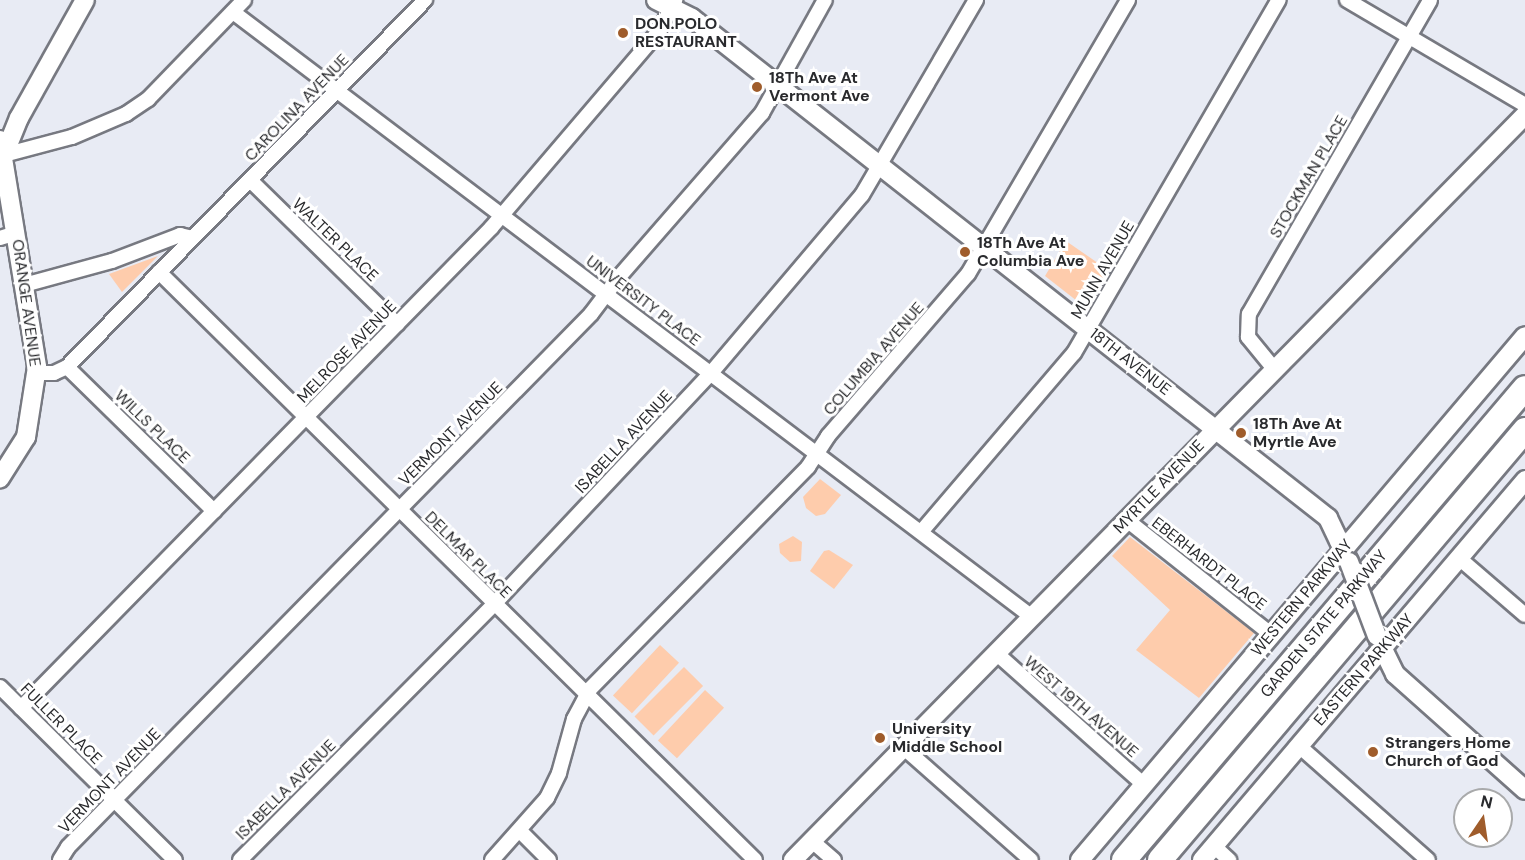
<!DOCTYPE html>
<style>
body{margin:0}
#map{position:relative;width:1525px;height:860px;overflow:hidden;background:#e8ebf4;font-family:"DM Sans",sans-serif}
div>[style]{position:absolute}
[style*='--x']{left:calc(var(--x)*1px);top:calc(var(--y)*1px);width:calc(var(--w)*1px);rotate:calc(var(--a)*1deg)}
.green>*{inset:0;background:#feccac;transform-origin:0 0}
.roads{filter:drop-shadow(2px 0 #777981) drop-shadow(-2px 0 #777981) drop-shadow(0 2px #777981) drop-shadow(0 -2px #777981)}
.street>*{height:14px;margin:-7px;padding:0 7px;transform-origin:7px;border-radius:7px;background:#fff}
.secondary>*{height:18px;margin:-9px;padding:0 9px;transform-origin:9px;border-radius:9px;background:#fff}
.highway>*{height:24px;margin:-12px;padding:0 12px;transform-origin:12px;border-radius:12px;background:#fff}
.bridges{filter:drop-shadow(2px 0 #777981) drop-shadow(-2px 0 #777981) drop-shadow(0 2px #777981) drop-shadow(0 -2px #777981)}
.secondary-bridge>*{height:18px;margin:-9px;padding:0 9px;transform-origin:9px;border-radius:9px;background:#fff}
.dots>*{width:16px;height:16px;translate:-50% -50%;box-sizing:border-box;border:3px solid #fff;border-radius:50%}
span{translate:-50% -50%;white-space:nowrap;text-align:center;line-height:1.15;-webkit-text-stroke:6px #fff;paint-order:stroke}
.poi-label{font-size:16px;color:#292a2d;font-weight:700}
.left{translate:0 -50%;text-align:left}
.street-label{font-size:16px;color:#292a2d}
.north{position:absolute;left:1453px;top:788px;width:60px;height:60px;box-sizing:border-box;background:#fff;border:2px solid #a9aaab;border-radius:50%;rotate:13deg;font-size:16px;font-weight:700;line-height:24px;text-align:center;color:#292a2d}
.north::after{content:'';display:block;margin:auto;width:21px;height:27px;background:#9f5c2b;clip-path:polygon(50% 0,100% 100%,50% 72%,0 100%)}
</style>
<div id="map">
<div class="green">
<i style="clip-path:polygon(1066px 241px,1108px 270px,1086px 308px,1045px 276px)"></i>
<i style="clip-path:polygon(158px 256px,122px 292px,109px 274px)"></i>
<i style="clip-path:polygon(820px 479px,841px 495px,825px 514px,816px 516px,806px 508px,803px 497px)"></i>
<i style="clip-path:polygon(793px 536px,802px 542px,801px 561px,790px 562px,780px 553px,779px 544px)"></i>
<i style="clip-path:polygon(1130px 537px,1254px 633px,1199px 698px,1136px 650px,1170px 610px,1112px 556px)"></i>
<i style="clip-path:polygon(829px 550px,853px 565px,834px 589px,810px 571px,824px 551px)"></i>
<i style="left:660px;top:645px;width:26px;height:69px;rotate:43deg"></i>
<i style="left:684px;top:667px;width:27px;height:70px;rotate:45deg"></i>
<i style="left:705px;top:690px;width:26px;height:69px;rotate:43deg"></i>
</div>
<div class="roads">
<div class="street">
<i style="--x:1347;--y:0;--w:207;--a:30.5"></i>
<i style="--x:233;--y:12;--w:1002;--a:37.13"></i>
<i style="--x:0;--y:156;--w:74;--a:-14.8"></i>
<i style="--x:72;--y:137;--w:59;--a:-23.1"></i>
<i style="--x:126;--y:114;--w:27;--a:-34"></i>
<i style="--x:148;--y:99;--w:138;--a:-45.9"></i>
<i style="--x:250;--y:180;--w:206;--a:44.4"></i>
<i style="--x:0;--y:238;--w:17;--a:-17"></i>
<i style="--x:159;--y:272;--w:837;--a:44.61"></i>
<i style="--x:24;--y:285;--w:91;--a:-15.3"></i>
<i style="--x:112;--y:261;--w:73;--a:-20.9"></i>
<i style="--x:180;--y:235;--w:12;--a:14"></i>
<i style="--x:67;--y:367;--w:206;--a:44.4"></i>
<i style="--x:1275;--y:370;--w:43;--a:-129.3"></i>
<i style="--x:1248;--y:337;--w:23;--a:-88"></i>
<i style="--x:1249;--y:314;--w:362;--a:-60"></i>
<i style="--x:36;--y:373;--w:18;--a:0"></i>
<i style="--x:54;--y:373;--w:14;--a:-25"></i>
<i style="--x:67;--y:367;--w:513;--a:-45.71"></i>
<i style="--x:1127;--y:520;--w:184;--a:38.4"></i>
<i style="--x:921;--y:532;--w:235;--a:-49.5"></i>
<i style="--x:1074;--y:353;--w:408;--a:-59.9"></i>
<i style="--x:1459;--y:558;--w:87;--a:40.8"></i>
<i style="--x:996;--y:653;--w:198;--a:41.7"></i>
<i style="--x:0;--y:687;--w:246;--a:44.7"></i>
<i style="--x:21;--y:708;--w:672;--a:-45.6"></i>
<i style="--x:491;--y:228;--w:260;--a:-49.5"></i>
<i style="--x:660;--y:30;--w:34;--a:-63"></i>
<i style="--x:1299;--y:746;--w:172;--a:41.5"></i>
<i style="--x:904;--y:748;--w:169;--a:41.4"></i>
<i style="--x:520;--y:831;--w:41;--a:45"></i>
<i style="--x:812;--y:841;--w:29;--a:41"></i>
<i style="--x:1214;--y:846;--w:21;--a:43"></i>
<i style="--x:60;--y:860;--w:15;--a:-58"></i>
<i style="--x:68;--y:847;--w:747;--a:-45.54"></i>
<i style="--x:591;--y:314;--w:46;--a:-52.9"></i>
<i style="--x:619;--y:277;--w:218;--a:-48.9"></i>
<i style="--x:762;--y:113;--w:129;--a:-60.9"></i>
<i style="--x:240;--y:860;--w:361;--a:-45.2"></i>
<i style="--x:494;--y:604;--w:317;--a:-46.8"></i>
<i style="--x:711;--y:373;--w:233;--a:-49.7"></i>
<i style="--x:862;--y:195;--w:226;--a:-59.7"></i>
<i style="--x:492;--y:860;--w:83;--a:-48.4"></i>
<i style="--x:547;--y:798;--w:28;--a:-64"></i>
<i style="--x:559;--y:773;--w:56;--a:-74.5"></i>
<i style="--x:574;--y:719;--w:34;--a:-62"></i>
<i style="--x:590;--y:689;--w:311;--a:-45.5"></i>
<i style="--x:808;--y:467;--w:37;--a:-57"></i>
<i style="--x:828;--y:436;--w:214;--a:-49.2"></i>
<i style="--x:968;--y:274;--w:317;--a:-59.7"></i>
</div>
<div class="secondary">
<i style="--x:656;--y:0;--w:40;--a:26.6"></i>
<i style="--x:692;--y:18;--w:809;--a:38.17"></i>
<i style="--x:1328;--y:518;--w:49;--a:64.5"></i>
<i style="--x:0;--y:140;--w:230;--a:80.7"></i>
<i style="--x:37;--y:367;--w:71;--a:98.9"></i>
<i style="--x:26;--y:437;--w:49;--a:122.4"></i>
<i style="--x:4;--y:155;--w:40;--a:-68"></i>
<i style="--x:19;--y:118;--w:135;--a:-60.8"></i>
<i style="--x:1379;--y:641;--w:37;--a:64"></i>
<i style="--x:1395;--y:674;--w:174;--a:41.7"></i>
<i style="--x:793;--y:860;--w:1044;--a:-45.5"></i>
<i style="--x:1080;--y:860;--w:687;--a:-49.66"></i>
<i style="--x:1202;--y:860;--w:499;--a:-49.6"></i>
</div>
<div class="highway">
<i style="--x:1124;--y:860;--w:619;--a:-49.65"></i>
<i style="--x:1160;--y:860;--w:564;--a:-49.67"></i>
</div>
</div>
<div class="bridges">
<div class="secondary-bridge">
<i style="--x:1349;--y:562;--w:79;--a:69.3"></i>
</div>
</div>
<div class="dots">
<i style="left:623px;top:33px;background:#9f5c2b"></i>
<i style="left:757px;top:87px;background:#9f5c2b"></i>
<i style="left:965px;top:252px;background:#9f5c2b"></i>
<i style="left:1241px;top:433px;background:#9f5c2b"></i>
<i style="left:880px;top:738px;background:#9f5c2b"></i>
<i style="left:1373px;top:752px;background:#9f5c2b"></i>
</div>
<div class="poi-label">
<span class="left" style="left:635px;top:33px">DON.POLO<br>RESTAURANT</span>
<span class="left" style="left:769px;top:87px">18Th Ave At<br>Vermont Ave</span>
<span class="left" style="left:977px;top:252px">18Th Ave At<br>Columbia Ave</span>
<span class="left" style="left:1253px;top:433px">18Th Ave At<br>Myrtle Ave</span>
<span class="left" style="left:892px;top:738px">University<br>Middle School</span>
<span class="left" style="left:1385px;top:752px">Strangers Home<br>Church of God</span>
</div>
<div class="street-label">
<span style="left:297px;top:108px;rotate:-46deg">CAROLINA AVENUE</span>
<span style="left:1309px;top:177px;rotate:-60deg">STOCKMAN PLACE</span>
<span style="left:335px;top:240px;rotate:44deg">WALTER PLACE</span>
<span style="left:1103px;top:270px;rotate:-60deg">MUNN AVENUE</span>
<span style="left:643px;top:301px;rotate:37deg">UNIVERSITY PLACE</span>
<span style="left:26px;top:303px;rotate:82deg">ORANGE AVENUE</span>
<span style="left:347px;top:352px;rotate:-46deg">MELROSE AVENUE</span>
<span style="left:874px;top:359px;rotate:-49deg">COLUMBIA AVENUE</span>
<span style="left:1130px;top:362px;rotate:38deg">18TH AVENUE</span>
<span style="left:152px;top:427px;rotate:44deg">WILLS PLACE</span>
<span style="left:451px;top:434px;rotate:-45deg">VERMONT AVENUE</span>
<span style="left:624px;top:442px;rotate:-47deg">ISABELLA AVENUE</span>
<span style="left:1159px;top:487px;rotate:-46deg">MYRTLE AVENUE</span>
<span style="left:468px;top:555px;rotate:45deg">DELMAR PLACE</span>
<span style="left:1209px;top:564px;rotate:38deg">EBERHARDT PLACE</span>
<span style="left:1302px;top:598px;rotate:-50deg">WESTERN PARKWAY</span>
<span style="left:1324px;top:624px;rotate:-50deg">GARDEN STATE PARKWAY</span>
<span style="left:1364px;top:670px;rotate:-49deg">EASTERN PARKWAY</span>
<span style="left:1081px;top:707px;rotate:41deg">WEST 19TH AVENUE</span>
<span style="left:61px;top:724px;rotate:45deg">FULLER PLACE</span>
<span style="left:110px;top:781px;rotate:-46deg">VERMONT AVENUE</span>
<span style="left:286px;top:790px;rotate:-45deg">ISABELLA AVENUE</span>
</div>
<div class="north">N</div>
</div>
